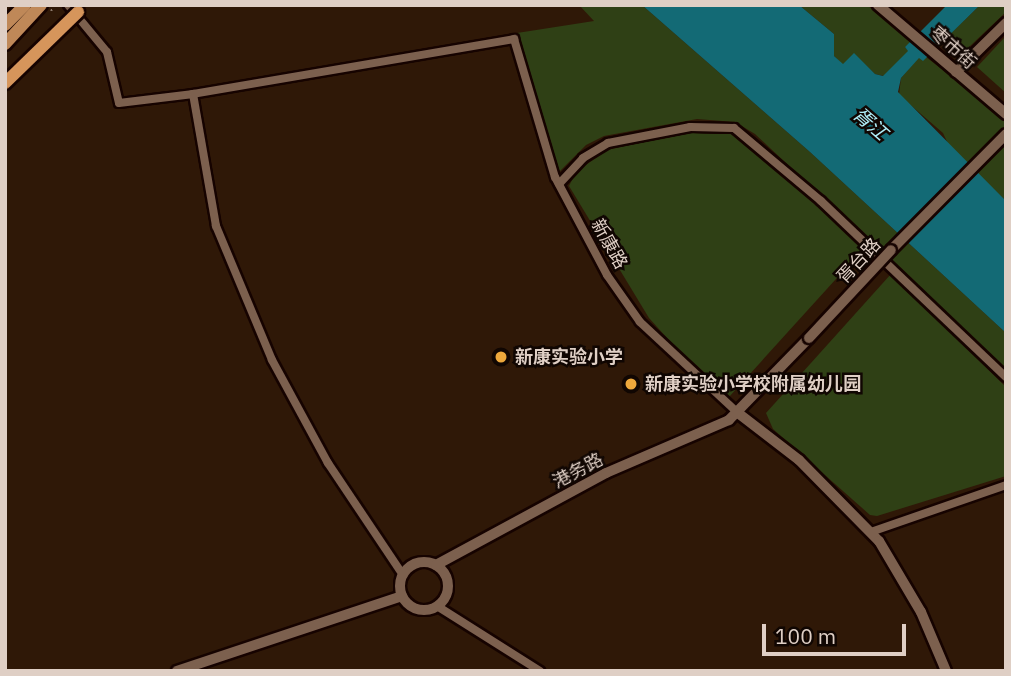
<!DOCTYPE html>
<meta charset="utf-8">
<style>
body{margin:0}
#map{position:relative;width:1011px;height:676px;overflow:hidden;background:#2f1807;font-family:"IBM Plex Sans","Noto Sans SC",sans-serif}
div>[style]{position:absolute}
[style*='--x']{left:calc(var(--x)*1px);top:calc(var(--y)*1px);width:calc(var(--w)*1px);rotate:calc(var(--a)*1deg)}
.green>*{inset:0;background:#2f4015}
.water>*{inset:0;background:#136a75}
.path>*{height:2px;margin-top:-1px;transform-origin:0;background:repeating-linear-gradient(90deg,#8e7b6e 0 2px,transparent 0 7px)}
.roads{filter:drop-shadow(2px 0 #160300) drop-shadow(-2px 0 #160300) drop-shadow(0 2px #160300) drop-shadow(0 -2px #160300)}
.minor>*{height:8px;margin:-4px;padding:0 4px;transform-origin:4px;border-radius:4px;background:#7c604e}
.tertiary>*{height:10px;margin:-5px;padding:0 5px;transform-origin:5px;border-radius:5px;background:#7c604e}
.tertiary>.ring{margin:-5px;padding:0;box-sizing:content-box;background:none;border:10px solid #7c604e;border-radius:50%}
.primary>*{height:12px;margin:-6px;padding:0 6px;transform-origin:6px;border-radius:6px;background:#bf8858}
.bridges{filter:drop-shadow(2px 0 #160300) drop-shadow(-2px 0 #160300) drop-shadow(0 2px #160300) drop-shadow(0 -2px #160300)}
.tertiary-bridge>*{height:10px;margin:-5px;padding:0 5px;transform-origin:5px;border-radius:5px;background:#7c604e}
.trunk-bridge>*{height:12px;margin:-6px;padding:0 6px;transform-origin:6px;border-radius:6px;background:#d6955b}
.dots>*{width:19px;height:19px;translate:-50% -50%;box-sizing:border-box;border:4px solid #100602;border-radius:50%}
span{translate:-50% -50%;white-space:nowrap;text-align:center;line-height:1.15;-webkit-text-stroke:5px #100602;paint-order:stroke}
.street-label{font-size:18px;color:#dfcfc5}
.poi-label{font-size:18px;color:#dfcfc5;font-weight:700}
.left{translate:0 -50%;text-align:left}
.water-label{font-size:19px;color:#afeef8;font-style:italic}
.frame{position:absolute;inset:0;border:7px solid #dfcfc5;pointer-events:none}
.scale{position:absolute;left:762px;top:624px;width:144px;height:32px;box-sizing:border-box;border:4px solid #dfcfc5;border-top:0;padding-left:9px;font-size:21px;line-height:24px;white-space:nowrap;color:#dfcfc5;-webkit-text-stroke:5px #100602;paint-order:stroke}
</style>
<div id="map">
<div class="green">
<i style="clip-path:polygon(579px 5px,642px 5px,810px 152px,1006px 333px,1006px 370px,755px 134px,735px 122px,697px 119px,604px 136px,586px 145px,559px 172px,517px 33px,594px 21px)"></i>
<i style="clip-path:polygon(799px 5px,867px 5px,911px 42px,905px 47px,909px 51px,884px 76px,875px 74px,854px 54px,843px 65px,834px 56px,834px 34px)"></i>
<i style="clip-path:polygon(980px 5px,1006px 5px,1006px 12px,968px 48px,954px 49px,944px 40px)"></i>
<i style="clip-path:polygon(1006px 36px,1006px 93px,977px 67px)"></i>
<i style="clip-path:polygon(919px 57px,926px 57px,1006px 118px,1006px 201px,950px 148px,943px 133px,899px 95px,901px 78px)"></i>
<i style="clip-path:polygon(709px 128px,728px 131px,745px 140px,865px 247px,729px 397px,713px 389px,649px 318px,569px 186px,576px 172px,607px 150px)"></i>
<i style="clip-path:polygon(891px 274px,1006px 387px,1006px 476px,877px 516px,870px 515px,773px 429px,766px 413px)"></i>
</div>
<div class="water">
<i style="clip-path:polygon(642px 5px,799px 5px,834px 34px,834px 56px,843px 64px,854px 53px,875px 74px,883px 76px,908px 51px,905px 47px,947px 5px,980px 5px,923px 61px,919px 58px,901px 78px,898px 92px,1006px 201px,1006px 333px,810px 152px)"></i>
</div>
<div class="path">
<i style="--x:51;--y:11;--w:7;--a:-56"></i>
</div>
<div class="roads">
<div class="minor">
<i style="--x:68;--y:5;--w:61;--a:50.3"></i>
<i style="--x:107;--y:52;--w:52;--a:76.8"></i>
<i style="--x:119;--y:103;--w:75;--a:-6.9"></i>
<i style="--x:193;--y:94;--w:134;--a:80.1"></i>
<i style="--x:216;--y:226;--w:145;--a:67.3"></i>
<i style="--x:272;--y:360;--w:117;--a:61.5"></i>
<i style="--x:328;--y:463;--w:135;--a:56.2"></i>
<i style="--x:193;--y:94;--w:326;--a:-9.7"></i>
<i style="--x:514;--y:39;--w:144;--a:73.5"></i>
<i style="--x:555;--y:177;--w:111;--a:62"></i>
<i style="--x:607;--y:275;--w:57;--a:54.9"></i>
<i style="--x:640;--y:322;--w:134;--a:42.9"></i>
<i style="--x:559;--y:184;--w:35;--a:-47"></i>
<i style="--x:583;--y:158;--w:29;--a:-31"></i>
<i style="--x:608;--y:143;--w:84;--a:-11"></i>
<i style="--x:690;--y:127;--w:44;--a:1.3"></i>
<i style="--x:734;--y:128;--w:114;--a:40"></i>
<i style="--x:821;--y:201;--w:255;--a:43.6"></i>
<i style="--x:871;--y:532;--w:143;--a:-19.2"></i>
<i style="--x:437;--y:606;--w:122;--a:32.3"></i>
</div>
<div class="tertiary">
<i style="--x:878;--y:5;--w:168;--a:40.4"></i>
<i style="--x:956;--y:72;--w:70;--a:-44.4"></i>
<i style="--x:891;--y:250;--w:163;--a:-45.2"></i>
<i style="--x:738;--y:413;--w:77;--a:37.6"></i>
<i style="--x:799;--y:460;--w:114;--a:45.4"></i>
<i style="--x:879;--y:541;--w:82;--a:59.4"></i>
<i style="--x:921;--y:612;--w:64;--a:67"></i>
<i class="ring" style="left:400px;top:562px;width:38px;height:38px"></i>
<i style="--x:436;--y:565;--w:193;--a:-28.4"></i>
<i style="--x:606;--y:473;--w:134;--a:-23.3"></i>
<i style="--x:729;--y:420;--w:115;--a:-45.7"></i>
<i style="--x:177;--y:671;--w:237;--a:-18.4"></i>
</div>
<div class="primary">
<i style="--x:5;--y:25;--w:28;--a:-45"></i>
<i style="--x:5;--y:44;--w:53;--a:-47.3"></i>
</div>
</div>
<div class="bridges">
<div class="tertiary-bridge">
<i style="--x:809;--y:338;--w:120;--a:-47"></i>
</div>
<div class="trunk-bridge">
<i style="--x:5;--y:83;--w:102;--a:-44.2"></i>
</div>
</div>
<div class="dots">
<i style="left:501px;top:357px;background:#eda83c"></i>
<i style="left:631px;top:384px;background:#eda83c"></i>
</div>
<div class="street-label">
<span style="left:953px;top:48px;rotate:42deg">枣市街</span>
<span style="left:609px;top:244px;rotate:61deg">新康路</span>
<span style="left:859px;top:261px;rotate:-47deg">胥台路</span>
<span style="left:578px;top:471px;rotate:-28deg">港务路</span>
</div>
<div class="poi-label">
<span class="left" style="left:515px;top:357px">新康实验小学</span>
<span class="left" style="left:645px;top:384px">新康实验小学校附属幼儿园</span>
</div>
<div class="water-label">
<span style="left:870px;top:124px;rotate:41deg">胥江</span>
</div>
<div class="frame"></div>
<div class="scale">100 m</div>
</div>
